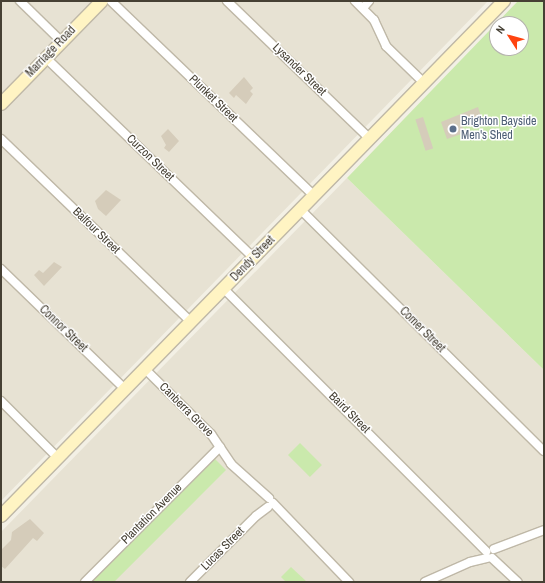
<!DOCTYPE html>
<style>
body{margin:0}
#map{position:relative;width:545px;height:583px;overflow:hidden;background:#f3f0e5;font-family:"Archivo Narrow",sans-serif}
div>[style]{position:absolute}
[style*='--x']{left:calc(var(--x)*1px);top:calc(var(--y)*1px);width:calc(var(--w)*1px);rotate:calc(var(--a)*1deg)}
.residential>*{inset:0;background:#e7e2d3}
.green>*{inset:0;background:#cae9ac;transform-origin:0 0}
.building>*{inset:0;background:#d5ccba;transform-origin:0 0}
.roads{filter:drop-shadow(1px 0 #bfb8a7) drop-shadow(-1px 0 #bfb8a7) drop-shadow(0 1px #bfb8a7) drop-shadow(0 -1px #bfb8a7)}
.street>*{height:8px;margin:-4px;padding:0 4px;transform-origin:4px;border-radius:4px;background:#fff}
.secondary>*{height:12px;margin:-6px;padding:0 6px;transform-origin:6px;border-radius:6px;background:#fff4c3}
.dots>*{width:11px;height:11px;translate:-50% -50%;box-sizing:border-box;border:2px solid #fff;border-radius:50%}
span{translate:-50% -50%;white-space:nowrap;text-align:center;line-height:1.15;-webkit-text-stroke:3px #fff;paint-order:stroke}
.street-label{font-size:12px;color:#464034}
.service-label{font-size:12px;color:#4e5e75}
.left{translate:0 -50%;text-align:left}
.frame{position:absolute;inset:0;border:2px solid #464034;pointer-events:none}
.north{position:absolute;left:489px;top:16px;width:40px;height:40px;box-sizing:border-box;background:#fff;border:1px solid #b5b3ae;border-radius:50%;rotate:306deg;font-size:11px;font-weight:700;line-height:16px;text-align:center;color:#464034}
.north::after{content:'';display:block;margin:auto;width:14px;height:18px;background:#ff4410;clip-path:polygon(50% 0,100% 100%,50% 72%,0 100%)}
</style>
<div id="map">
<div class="residential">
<i style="clip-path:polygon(1px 1px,488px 1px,1px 501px)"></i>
<i style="clip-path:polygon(347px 178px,544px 370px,544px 582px,1px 582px,1px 532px)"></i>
</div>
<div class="green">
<i style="clip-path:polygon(evenodd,518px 1px,544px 1px,544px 370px,347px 178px,518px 1px,497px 24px,521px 24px,521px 48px,497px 48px,497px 24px)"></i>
<i style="left:300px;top:443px;width:31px;height:17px;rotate:45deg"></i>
<i style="left:214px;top:458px;width:17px;height:175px;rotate:45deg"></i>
<i style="clip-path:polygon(291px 567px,307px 582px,286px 582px,281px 577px)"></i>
</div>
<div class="building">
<i style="clip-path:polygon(244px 77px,253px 88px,250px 91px,253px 94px,246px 104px,236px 95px,234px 98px,229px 93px)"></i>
<i style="clip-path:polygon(478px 107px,482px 119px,462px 125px,464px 133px,447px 139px,441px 122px)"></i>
<i style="left:423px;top:117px;width:33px;height:8px;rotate:72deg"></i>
<i style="clip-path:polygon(168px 129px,179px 141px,169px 152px,164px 148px,166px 145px,161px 136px)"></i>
<i style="clip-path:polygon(106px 190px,121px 200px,106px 216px,98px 209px,95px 201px)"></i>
<i style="clip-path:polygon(54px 262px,62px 267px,44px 286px,34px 275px,39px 270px,43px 273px)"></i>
<i style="clip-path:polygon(30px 519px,44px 533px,37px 541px,33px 538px,5px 569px,1px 566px,1px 550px,11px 540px,12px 532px)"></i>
</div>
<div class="roads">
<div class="street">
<i style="--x:20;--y:1;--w:59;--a:44.3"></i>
<i style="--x:111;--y:1;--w:281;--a:43.8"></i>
<i style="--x:227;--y:1;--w:199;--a:44"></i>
<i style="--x:355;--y:1;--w:27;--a:45"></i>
<i style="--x:374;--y:20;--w:29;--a:65"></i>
<i style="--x:386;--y:46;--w:53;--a:44.2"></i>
<i style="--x:363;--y:8;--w:9;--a:-49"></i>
<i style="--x:46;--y:58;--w:289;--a:43.9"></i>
<i style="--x:1;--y:139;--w:264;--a:43.9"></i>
<i style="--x:301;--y:210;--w:342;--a:44.8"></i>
<i style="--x:1;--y:269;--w:173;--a:44.1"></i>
<i style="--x:224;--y:289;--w:371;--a:45"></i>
<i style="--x:145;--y:369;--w:93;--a:44.6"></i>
<i style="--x:211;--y:434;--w:36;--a:56"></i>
<i style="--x:231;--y:464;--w:51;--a:41.8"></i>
<i style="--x:1;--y:401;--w:81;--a:45"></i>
<i style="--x:273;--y:503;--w:110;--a:46.1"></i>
<i style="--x:494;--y:549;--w:53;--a:-20.8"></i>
<i style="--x:492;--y:558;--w:35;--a:43"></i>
<i style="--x:85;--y:582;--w:191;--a:-45"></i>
<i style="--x:190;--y:582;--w:93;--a:-45"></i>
<i style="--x:256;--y:516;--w:15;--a:-37"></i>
<i style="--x:425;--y:582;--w:49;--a:-24"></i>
<i style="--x:470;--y:562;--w:18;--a:-13"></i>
</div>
<div class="secondary">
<i style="--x:1;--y:104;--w:144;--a:-45.6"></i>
<i style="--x:1;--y:516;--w:720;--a:-45.68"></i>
</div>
</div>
<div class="dots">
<i style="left:453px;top:129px;background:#5c6f8a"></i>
</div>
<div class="street-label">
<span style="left:51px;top:52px;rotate:-46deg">Marriage Road</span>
<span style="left:299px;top:70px;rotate:44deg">Lysander Street</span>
<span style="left:213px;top:99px;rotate:44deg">Plunket Street</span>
<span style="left:150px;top:158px;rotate:44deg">Curzon Street</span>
<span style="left:96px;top:231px;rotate:44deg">Balfour Street</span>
<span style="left:253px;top:259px;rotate:-46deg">Dendy Street</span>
<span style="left:63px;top:329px;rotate:44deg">Connor Street</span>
<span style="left:422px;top:330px;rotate:45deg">Comer Street</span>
<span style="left:186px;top:410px;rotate:45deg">Canberra Grove</span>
<span style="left:349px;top:413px;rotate:45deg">Baird Street</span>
<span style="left:152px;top:514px;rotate:-45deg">Plantation Avenue</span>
<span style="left:223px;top:549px;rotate:-45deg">Lucas Street</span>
</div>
<div class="service-label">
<span class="left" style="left:461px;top:129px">Brighton Bayside<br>Men's Shed</span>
</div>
<div class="frame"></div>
<div class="north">N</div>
</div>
